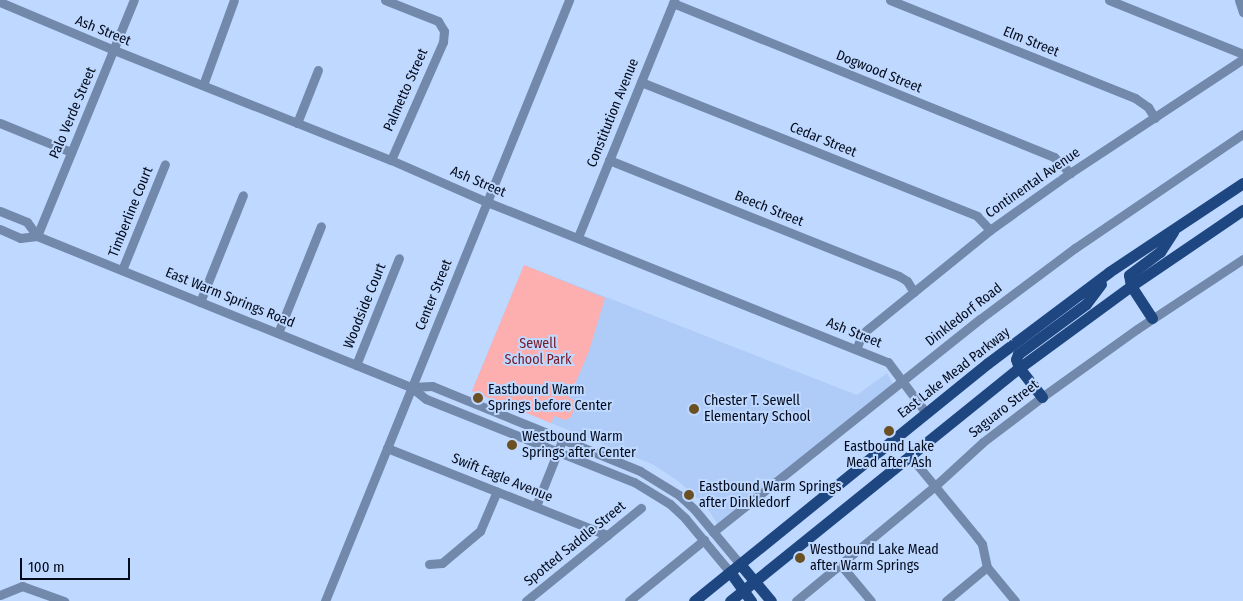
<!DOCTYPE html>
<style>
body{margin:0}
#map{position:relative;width:1243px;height:601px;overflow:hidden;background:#bed8ff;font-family:"Fira Sans Condensed",sans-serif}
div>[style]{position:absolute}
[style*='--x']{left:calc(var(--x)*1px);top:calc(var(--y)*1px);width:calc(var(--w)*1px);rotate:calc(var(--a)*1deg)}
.built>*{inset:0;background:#afcbf7}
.green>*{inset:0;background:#fdaeaf}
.minor>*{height:9px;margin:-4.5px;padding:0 4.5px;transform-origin:4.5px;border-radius:4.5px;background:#7289ab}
.major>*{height:11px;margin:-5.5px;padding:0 5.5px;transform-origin:5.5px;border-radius:5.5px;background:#1e4782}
.dots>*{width:14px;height:14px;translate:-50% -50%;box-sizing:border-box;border:2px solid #bed8ff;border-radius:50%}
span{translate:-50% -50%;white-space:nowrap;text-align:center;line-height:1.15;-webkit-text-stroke:4px #bed8ff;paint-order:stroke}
.street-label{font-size:14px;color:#030b1b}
.park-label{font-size:14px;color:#771926}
.poi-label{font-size:14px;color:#030b1b}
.left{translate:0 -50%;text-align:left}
.scale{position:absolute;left:20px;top:558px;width:110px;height:22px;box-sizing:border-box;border:2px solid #030b1b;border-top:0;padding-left:6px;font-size:15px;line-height:18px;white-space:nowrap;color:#030b1b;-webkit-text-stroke:4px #bed8ff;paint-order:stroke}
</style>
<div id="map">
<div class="built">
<i style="clip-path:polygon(524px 265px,857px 395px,887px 373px,896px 390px,721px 530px,710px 512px,694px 495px,678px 481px,652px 464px,472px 391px)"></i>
</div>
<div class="green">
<i style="clip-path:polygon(524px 265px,605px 298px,589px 351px,569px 398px,577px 401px,571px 417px,565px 420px,554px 416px,551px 423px,472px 391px)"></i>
</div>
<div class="minor">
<i style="--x:385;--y:0;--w:57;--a:21.6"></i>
<i style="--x:438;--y:21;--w:12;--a:59"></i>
<i style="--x:444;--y:31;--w:11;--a:95"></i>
<i style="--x:443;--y:42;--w:129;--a:113.8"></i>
<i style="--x:890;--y:0;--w:264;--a:21.8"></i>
<i style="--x:1135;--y:98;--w:16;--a:35"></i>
<i style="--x:1148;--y:107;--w:13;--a:58"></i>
<i style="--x:1109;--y:0;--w:144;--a:21.9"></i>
<i style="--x:1239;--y:0;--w:13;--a:72"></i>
<i style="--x:0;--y:2;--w:124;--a:22.8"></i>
<i style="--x:114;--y:50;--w:298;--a:21.7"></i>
<i style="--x:391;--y:160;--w:105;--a:23.6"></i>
<i style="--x:487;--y:202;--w:432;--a:21.8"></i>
<i style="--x:888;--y:362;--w:64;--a:53.3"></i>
<i style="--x:673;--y:3;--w:411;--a:22"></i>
<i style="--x:1054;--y:157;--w:23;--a:45"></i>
<i style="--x:641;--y:82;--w:362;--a:21.7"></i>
<i style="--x:977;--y:216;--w:19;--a:47"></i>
<i style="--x:203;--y:85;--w:90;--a:-70"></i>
<i style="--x:0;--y:123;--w:77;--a:22.2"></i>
<i style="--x:297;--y:123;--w:57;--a:-68.4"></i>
<i style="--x:609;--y:160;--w:312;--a:21.8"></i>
<i style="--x:899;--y:276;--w:9;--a:32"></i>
<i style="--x:907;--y:281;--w:13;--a:58"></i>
<i style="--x:0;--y:211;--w:29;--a:22"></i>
<i style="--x:27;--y:222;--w:17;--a:54"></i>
<i style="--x:0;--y:229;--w:22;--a:24"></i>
<i style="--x:20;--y:238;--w:17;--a:-7"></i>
<i style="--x:37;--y:236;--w:403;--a:22"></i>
<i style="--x:411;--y:387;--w:19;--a:39"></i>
<i style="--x:426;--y:399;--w:224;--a:21.8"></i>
<i style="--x:634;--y:482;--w:42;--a:31.4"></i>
<i style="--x:670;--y:504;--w:21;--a:43"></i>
<i style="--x:685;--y:518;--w:70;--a:50.2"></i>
<i style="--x:37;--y:236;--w:255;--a:-67.7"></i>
<i style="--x:578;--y:237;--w:256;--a:-67.9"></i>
<i style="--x:122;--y:270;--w:114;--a:-67.9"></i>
<i style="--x:200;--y:302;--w:115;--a:-68.1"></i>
<i style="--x:278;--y:333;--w:115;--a:-68.1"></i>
<i style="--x:856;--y:349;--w:17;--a:-66"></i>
<i style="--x:863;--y:333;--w:164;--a:-39"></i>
<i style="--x:990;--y:230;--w:98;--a:-35.5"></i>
<i style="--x:1070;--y:173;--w:207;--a:-33.4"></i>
<i style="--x:356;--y:365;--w:115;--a:-68.1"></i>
<i style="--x:411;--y:387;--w:21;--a:-3"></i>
<i style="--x:432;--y:386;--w:225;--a:22.2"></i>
<i style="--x:640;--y:471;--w:46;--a:31.6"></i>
<i style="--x:679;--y:495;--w:22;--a:43"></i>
<i style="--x:695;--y:510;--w:70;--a:50.2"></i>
<i style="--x:387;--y:448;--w:237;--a:21.6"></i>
<i style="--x:910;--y:456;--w:104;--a:50.5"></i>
<i style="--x:976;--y:536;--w:10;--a:53"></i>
<i style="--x:982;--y:544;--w:24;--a:78"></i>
<i style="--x:987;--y:567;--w:44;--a:50.5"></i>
<i style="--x:536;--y:506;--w:73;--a:-68.3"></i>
<i style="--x:713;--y:532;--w:342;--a:-38.6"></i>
<i style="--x:980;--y:319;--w:119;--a:-36.8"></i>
<i style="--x:1075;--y:248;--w:203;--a:-34.2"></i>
<i style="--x:429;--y:564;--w:13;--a:-4"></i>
<i style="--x:442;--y:563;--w:50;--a:-40.1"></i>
<i style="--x:480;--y:531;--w:43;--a:-67"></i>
<i style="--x:840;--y:564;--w:48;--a:50"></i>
<i style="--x:0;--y:595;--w:24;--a:-22"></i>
<i style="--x:22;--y:586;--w:45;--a:19.7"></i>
<i style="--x:325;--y:601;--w:649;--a:-67.9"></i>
<i style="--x:526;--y:601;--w:148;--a:-39"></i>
<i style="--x:629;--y:601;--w:97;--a:-39.1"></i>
<i style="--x:796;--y:601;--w:180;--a:-39.6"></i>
<i style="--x:935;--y:486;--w:65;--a:-42.5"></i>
<i style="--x:983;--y:442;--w:74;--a:-37.3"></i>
<i style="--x:1042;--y:397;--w:117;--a:-35.6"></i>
<i style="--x:1137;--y:329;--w:127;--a:-33.4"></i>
<i style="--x:946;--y:601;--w:53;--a:-39.7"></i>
</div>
<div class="major">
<i style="--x:1152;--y:318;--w:38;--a:-123"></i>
<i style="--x:1131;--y:286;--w:11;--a:-100"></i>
<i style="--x:1129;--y:275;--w:39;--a:-37"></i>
<i style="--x:1160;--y:252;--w:24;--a:-57"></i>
<i style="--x:1042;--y:397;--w:37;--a:-128"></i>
<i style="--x:1019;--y:368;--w:9;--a:-108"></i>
<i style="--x:1016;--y:359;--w:5;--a:-68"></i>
<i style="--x:1018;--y:354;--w:84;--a:-36.3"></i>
<i style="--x:1086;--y:304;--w:25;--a:-53"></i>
<i style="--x:740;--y:564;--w:48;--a:50"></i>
<i style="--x:730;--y:572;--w:36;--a:54"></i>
<i style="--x:694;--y:601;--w:378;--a:-39"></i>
<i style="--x:988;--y:363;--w:151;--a:-36.9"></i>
<i style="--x:1109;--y:272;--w:161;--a:-33.6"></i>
<i style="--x:730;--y:601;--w:371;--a:-38.9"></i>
<i style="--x:1019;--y:368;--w:139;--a:-36.2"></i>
<i style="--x:1131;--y:286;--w:135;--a:-34.2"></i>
</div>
<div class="dots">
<i style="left:478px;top:398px;background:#6b5023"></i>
<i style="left:694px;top:409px;background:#6b5023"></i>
<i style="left:889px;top:431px;background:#6b5023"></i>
<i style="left:512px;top:445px;background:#6b5023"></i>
<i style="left:689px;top:495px;background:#6b5023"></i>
<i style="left:800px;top:558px;background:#6b5023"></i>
</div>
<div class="street-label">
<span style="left:103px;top:31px;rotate:22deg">Ash Street</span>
<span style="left:1031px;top:42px;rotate:22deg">Elm Street</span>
<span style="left:879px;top:72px;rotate:22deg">Dogwood Street</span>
<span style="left:406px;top:90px;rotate:-66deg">Palmetto Street</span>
<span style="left:73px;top:113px;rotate:-67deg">Palo Verde Street</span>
<span style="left:613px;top:113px;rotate:-68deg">Constitution Avenue</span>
<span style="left:823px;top:140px;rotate:22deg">Cedar Street</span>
<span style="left:478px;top:182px;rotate:23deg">Ash Street</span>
<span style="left:1033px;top:183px;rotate:-35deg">Continental Avenue</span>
<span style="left:769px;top:209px;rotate:22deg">Beech Street</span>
<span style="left:131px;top:212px;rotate:-68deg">Timberline Court</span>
<span style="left:434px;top:295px;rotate:-68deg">Center Street</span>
<span style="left:230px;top:298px;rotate:22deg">East Warm Springs Road</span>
<span style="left:365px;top:306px;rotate:-68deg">Woodside Court</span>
<span style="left:964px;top:315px;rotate:-38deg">Dinkledorf Road</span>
<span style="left:854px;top:333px;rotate:22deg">Ash Street</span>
<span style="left:954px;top:373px;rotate:-38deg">East Lake Mead Parkway</span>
<span style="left:1004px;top:409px;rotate:-38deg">Saguaro Street</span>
<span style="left:502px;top:478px;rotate:22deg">Swift Eagle Avenue</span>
<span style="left:575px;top:544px;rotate:-39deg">Spotted Saddle Street</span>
</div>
<div class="park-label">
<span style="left:538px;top:352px">Sewell<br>School Park</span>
</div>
<div class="poi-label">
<span class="left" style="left:488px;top:398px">Eastbound Warm<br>Springs before Center</span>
<span class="left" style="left:704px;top:409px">Chester T. Sewell<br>Elementary School</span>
<span class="left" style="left:522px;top:445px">Westbound Warm<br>Springs after Center</span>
<span style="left:889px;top:455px">Eastbound Lake<br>Mead after Ash</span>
<span class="left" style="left:699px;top:495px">Eastbound Warm Springs<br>after Dinkledorf</span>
<span class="left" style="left:810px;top:558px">Westbound Lake Mead<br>after Warm Springs</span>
</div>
<div class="scale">100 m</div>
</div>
